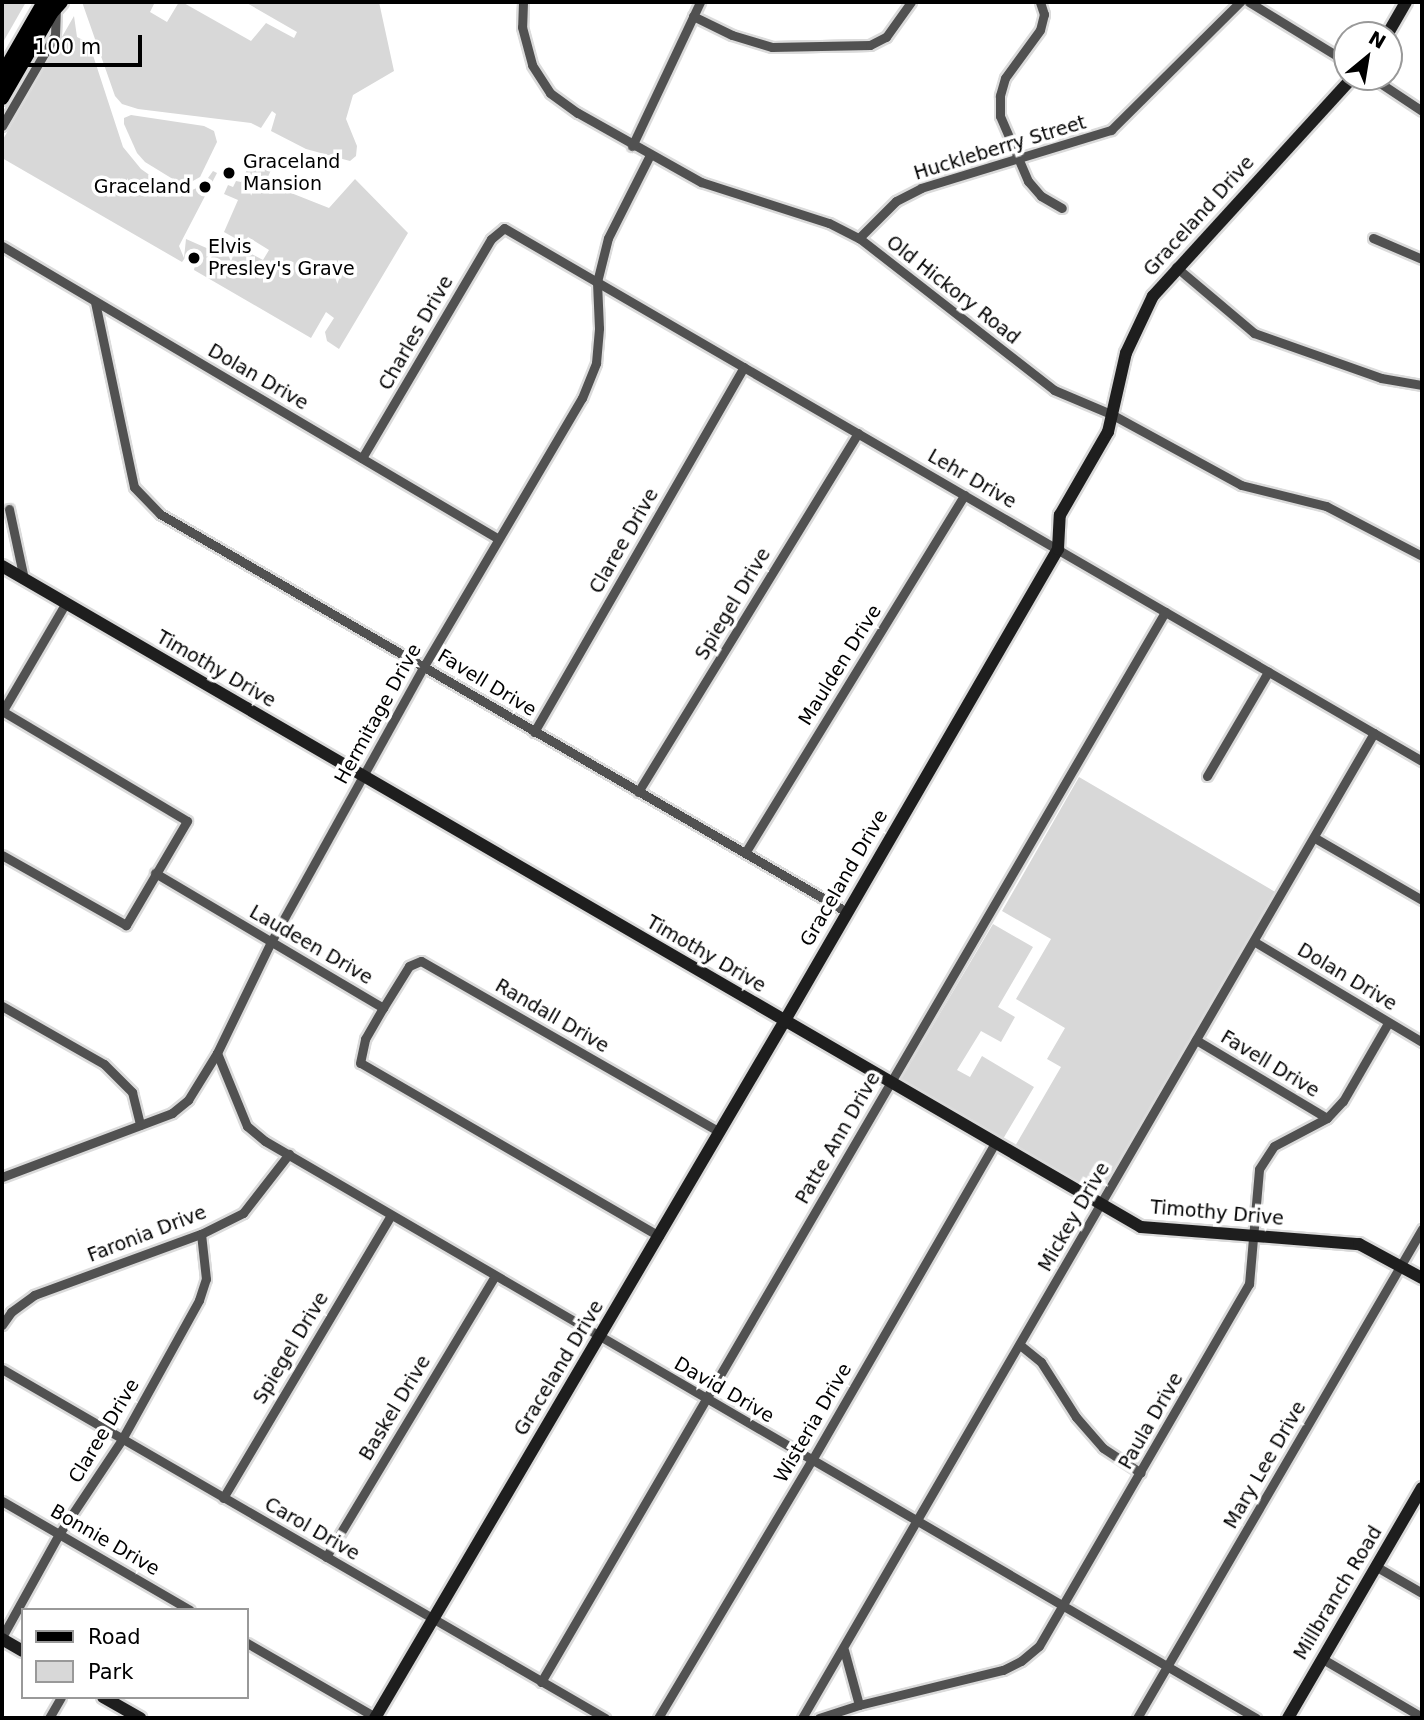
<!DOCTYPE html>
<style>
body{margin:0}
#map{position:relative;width:1424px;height:1720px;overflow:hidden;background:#fff;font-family:"DejaVu Sans",sans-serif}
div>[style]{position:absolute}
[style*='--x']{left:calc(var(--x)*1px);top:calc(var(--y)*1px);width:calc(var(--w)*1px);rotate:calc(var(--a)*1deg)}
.green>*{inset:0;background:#d8d8d8}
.roads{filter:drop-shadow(2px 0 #dbdbdb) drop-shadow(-2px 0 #dbdbdb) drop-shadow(0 2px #dbdbdb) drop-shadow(0 -2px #dbdbdb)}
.street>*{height:9px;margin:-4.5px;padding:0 4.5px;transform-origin:4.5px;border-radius:4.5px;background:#515151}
.secondary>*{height:12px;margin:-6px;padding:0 6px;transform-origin:6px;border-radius:6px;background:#1e1e1e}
.primary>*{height:14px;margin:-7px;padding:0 7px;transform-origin:7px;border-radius:7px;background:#000}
.dots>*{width:19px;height:19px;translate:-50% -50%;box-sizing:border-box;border:4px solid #fff;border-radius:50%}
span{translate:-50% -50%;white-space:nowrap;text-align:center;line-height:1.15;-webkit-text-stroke:7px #fff;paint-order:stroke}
.street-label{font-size:19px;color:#000}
.poi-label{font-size:19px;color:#000}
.left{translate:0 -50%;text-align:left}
.right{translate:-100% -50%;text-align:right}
.frame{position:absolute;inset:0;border:4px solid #000;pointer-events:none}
.legend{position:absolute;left:21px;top:1608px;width:228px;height:91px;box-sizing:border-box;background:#fff;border:2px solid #999;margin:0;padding:9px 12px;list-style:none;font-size:21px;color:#000}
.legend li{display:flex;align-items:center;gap:14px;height:35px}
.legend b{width:35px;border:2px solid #999}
.north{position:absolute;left:1333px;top:21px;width:70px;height:70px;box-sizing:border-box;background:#fff;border:2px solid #999;border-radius:50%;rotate:30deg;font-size:19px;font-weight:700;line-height:28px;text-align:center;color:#000}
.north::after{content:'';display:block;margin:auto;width:24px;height:32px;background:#000;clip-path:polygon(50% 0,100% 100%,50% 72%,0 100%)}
.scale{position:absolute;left:21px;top:35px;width:121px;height:32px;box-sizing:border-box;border:4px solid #000;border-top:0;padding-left:9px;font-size:21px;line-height:24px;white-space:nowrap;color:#000;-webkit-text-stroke:5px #fff;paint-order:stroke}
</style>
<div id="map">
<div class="green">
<i style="clip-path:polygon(2px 2px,26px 2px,2px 44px)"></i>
<i style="clip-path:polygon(82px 2px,155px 2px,150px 12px,167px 22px,179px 2px,182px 2px,251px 41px,266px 23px,294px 38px,297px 32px,245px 2px,379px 2px,394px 71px,353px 95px,346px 119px,357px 146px,356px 156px,350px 161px,306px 149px,271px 131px,276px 114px,272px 111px,261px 128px,251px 123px,138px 109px,122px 104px,115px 96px)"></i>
<i style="clip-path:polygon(74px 16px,77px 37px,89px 43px,123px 147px,141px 169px,165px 186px,178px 190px,190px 191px,203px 185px,213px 171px,217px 173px,179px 246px,184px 258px,186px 239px,211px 250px,207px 258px,210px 259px,223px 239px,263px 260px,269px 250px,248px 237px,242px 246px,238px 244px,240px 241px,224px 232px,238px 200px,224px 194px,228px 185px,233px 187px,236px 181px,241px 182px,251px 162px,271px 170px,267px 179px,281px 189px,329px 208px,355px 179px,408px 233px,339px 349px,327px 341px,325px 332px,334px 318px,326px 312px,311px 338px,194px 270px,195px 264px,185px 258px,182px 262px,2px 158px,2px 141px)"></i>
<i style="clip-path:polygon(131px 115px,204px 126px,214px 131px,217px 142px,200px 177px,191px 182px,176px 181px,145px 162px,137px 153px,124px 124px,124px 118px)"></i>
<i style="clip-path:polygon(1079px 777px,1277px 893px,1100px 1197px,1014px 1148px,1061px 1067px,1047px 1059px,1065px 1028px,1016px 999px,1051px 939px,1002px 911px)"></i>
<i style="clip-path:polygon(993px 924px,1033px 947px,998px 1007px,1015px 1017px,1001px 1042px,981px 1031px,957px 1070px,970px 1077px,982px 1056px,1034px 1087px,1003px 1139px,901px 1079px)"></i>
</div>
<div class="roads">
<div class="street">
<i style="--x:523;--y:2;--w:25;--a:92"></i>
<i style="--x:522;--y:27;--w:39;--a:75"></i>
<i style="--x:532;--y:65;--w:33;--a:57"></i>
<i style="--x:550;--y:93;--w:34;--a:36"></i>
<i style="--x:578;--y:113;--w:141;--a:29.3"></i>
<i style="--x:701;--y:182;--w:134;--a:17.8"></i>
<i style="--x:829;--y:223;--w:34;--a:27"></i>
<i style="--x:859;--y:238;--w:247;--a:37.9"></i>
<i style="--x:1054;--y:390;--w:62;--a:22.8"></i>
<i style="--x:1111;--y:414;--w:148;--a:28.6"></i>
<i style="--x:1241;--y:485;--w:88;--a:13.9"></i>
<i style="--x:1326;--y:506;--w:108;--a:27.5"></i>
<i style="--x:1040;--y:2;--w:13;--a:72"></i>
<i style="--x:1044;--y:14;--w:16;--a:104"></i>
<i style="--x:1040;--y:30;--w:59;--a:126.1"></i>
<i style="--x:1005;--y:78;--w:19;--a:106"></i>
<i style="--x:1000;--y:96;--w:20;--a:90"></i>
<i style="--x:1000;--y:116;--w:71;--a:66.7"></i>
<i style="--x:1028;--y:181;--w:20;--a:49"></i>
<i style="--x:1041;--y:196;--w:24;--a:30"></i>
<i style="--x:1249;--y:2;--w:115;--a:31.5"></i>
<i style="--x:693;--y:16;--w:43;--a:26"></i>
<i style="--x:732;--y:35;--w:42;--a:16.7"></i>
<i style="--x:772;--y:47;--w:98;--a:-1.2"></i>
<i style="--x:870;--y:45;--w:18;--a:-27"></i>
<i style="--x:886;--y:37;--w:43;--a:-54.5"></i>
<i style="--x:1371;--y:77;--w:61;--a:33.7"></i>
<i style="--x:2;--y:126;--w:105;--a:-59.8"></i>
<i style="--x:55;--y:35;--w:25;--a:-88"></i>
<i style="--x:632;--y:146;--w:159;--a:-64.7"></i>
<i style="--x:859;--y:238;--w:52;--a:-45"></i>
<i style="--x:896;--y:201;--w:28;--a:-27"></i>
<i style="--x:921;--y:188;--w:199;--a:-17"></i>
<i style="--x:1111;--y:130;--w:182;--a:-44.8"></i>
<i style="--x:1373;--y:238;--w:53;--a:23.2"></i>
<i style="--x:2;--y:246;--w:575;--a:30.54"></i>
<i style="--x:1176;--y:267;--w:102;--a:40.2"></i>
<i style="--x:1254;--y:333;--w:135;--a:19.5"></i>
<i style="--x:1381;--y:378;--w:42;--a:9.7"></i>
<i style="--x:95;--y:302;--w:189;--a:78.1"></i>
<i style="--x:134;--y:487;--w:37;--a:46"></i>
<i style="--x:160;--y:514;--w:794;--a:30.09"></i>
<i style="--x:362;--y:458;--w:254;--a:-59.5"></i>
<i style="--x:491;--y:239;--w:17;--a:-40"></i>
<i style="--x:504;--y:228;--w:1062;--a:30.14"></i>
<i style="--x:9;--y:509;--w:72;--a:77.9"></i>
<i style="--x:2;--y:711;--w:215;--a:30.7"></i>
<i style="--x:187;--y:821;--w:121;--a:120.4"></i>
<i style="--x:126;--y:925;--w:142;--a:-150.6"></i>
<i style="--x:2;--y:712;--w:125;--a:-59.7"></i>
<i style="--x:534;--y:732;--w:421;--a:-60.1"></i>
<i style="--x:1207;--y:776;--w:121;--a:-59.6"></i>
<i style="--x:638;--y:792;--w:421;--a:-58.5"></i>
<i style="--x:1315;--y:838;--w:124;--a:30.1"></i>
<i style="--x:745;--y:853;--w:420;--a:-58.5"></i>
<i style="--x:155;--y:873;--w:265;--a:30.6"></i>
<i style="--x:1255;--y:942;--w:195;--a:30.9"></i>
<i style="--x:2;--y:1006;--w:117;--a:29.6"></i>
<i style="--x:104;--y:1064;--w:40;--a:45"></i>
<i style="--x:132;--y:1092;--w:34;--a:76"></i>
<i style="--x:1196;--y:1040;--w:152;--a:30.8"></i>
<i style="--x:217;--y:1053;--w:79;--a:67.7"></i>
<i style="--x:247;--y:1126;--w:23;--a:40"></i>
<i style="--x:265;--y:1141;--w:1147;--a:30.21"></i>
<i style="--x:2;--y:1177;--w:182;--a:-20.6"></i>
<i style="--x:172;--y:1113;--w:21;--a:-39"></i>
<i style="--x:188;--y:1100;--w:55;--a:-58.3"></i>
<i style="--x:217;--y:1053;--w:123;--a:-64.1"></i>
<i style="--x:271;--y:942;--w:316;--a:-61"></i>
<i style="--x:424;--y:666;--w:311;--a:-59.5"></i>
<i style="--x:582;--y:398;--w:38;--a:-68"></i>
<i style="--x:596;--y:363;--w:35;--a:-85"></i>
<i style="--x:599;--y:328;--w:46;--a:-92.5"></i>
<i style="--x:597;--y:282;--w:45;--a:-76"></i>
<i style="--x:608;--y:238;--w:93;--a:-63.2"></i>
<i style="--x:659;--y:1236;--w:345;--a:-149.9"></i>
<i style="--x:360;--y:1063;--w:25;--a:-78"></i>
<i style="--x:365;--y:1039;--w:36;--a:-60"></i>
<i style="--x:383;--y:1008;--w:49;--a:-58.2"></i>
<i style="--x:409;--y:966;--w:13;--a:-23"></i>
<i style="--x:421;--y:961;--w:344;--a:29.8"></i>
<i style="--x:2;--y:1325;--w:16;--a:-55"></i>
<i style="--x:11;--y:1312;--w:29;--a:-36"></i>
<i style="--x:34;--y:1295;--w:178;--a:-20.1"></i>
<i style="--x:201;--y:1234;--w:47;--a:-26.6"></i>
<i style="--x:243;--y:1213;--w:75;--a:-52.1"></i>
<i style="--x:1020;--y:1345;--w:27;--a:39"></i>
<i style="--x:1041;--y:1362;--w:65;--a:57.5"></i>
<i style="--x:1076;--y:1417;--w:41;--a:48.9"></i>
<i style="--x:1103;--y:1448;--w:45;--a:33.3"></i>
<i style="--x:2;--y:1369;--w:697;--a:30.06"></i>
<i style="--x:223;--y:1498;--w:327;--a:-59.3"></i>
<i style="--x:2;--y:1501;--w:217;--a:30.1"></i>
<i style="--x:326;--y:1557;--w:327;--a:-59"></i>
<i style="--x:1377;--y:1567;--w:52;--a:30"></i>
<i style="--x:2;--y:1637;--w:118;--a:-61"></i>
<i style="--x:59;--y:1534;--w:112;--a:-56.3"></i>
<i style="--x:121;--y:1441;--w:161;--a:-61"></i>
<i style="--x:199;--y:1300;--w:22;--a:-72"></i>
<i style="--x:206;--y:1279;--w:45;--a:-96.3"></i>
<i style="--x:247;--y:1643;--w:150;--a:30"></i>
<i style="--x:844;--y:1650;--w:57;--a:74.7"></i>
<i style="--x:1321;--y:1658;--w:117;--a:30.3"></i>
<i style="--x:541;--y:1682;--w:1239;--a:-59.75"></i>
<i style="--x:49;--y:1718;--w:24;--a:-60"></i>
<i style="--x:658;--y:1718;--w:300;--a:-59.2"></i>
<i style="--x:812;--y:1460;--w:366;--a:-60"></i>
<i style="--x:802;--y:1718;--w:1139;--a:-59.86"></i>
<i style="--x:819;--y:1718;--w:42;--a:-18"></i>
<i style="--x:859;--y:1705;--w:148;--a:-13.7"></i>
<i style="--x:1003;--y:1670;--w:20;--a:-27"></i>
<i style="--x:1021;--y:1661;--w:23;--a:-40"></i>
<i style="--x:1039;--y:1646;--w:419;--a:-59.9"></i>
<i style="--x:1249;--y:1284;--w:115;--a:-85"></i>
<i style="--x:1259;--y:1169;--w:27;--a:-57"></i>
<i style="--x:1274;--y:1146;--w:60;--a:-27.8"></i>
<i style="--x:1327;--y:1118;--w:23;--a:-47"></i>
<i style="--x:1343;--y:1101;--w:90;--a:-60"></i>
<i style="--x:1137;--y:1718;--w:566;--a:-59.77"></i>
</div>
<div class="secondary">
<i style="--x:1387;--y:35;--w:38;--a:-60"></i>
<i style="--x:2;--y:566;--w:1317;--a:30.13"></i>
<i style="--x:1141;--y:1227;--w:219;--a:4.5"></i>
<i style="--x:1359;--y:1244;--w:72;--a:28.4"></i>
<i style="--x:2;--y:1639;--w:24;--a:30"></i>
<i style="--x:103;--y:1697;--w:43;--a:29.6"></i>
<i style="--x:375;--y:1718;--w:807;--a:-59.56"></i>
<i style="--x:784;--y:1022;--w:547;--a:-59.92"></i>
<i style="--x:1058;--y:549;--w:34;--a:-87"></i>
<i style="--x:1060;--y:515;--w:96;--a:-60"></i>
<i style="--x:1108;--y:432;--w:81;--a:-77.2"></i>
<i style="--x:1126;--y:353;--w:63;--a:-64.7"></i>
<i style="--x:1153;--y:296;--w:297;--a:-47.6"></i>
<i style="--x:1288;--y:1718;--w:266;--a:-59.8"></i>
</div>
<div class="primary">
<i style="--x:2;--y:75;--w:84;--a:-60.1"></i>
<i style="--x:2;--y:98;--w:98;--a:-60"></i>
<i style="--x:51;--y:13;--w:15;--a:-48"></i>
</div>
</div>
<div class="dots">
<i style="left:229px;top:173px;background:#000"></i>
<i style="left:205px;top:187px;background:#000"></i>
<i style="left:194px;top:258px;background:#000"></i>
</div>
<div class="street-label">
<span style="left:1000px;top:148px;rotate:-17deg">Huckleberry Street</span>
<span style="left:1199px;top:216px;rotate:-48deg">Graceland Drive</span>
<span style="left:953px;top:290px;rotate:38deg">Old Hickory Road</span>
<span style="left:416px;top:333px;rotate:-60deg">Charles Drive</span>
<span style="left:258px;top:377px;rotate:30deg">Dolan Drive</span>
<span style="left:972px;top:479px;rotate:30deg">Lehr Drive</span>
<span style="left:624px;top:541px;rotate:-60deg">Claree Drive</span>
<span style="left:733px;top:604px;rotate:-59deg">Spiegel Drive</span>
<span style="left:840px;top:665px;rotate:-58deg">Maulden Drive</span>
<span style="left:216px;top:669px;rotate:30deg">Timothy Drive</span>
<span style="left:487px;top:683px;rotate:31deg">Favell Drive</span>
<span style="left:378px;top:714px;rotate:-61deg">Hermitage Drive</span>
<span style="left:844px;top:878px;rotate:-60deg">Graceland Drive</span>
<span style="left:311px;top:945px;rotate:30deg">Laudeen Drive</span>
<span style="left:706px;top:954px;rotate:30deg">Timothy Drive</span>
<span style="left:1347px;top:977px;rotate:31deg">Dolan Drive</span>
<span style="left:552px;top:1016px;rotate:30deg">Randall Drive</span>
<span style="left:1270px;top:1064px;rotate:31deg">Favell Drive</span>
<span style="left:838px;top:1138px;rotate:-60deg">Patte Ann Drive</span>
<span style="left:1217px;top:1213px;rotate:5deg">Timothy Drive</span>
<span style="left:1074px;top:1217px;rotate:-60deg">Mickey Drive</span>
<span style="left:147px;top:1234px;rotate:-21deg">Faronia Drive</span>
<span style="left:291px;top:1348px;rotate:-59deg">Spiegel Drive</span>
<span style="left:559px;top:1368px;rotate:-59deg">Graceland Drive</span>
<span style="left:724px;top:1390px;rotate:30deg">David Drive</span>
<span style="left:395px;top:1408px;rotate:-59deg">Baskel Drive</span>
<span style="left:1151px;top:1421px;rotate:-60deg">Paula Drive</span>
<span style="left:813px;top:1423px;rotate:-60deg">Wisteria Drive</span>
<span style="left:104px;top:1431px;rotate:-59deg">Claree Drive</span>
<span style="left:1265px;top:1465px;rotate:-60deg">Mary Lee Drive</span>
<span style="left:312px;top:1529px;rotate:30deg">Carol Drive</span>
<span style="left:105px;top:1540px;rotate:30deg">Bonnie Drive</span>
<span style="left:1338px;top:1593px;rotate:-59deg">Millbranch Road</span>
</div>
<div class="poi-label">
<span class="left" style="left:243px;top:173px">Graceland<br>Mansion</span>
<span class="right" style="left:191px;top:187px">Graceland</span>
<span class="left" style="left:208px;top:258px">Elvis<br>Presley's Grave</span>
</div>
<div class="frame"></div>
<ul class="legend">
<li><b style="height:9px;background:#000"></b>Road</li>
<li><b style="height:19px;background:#d8d8d8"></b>Park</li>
</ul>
<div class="north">N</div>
<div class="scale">100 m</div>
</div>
